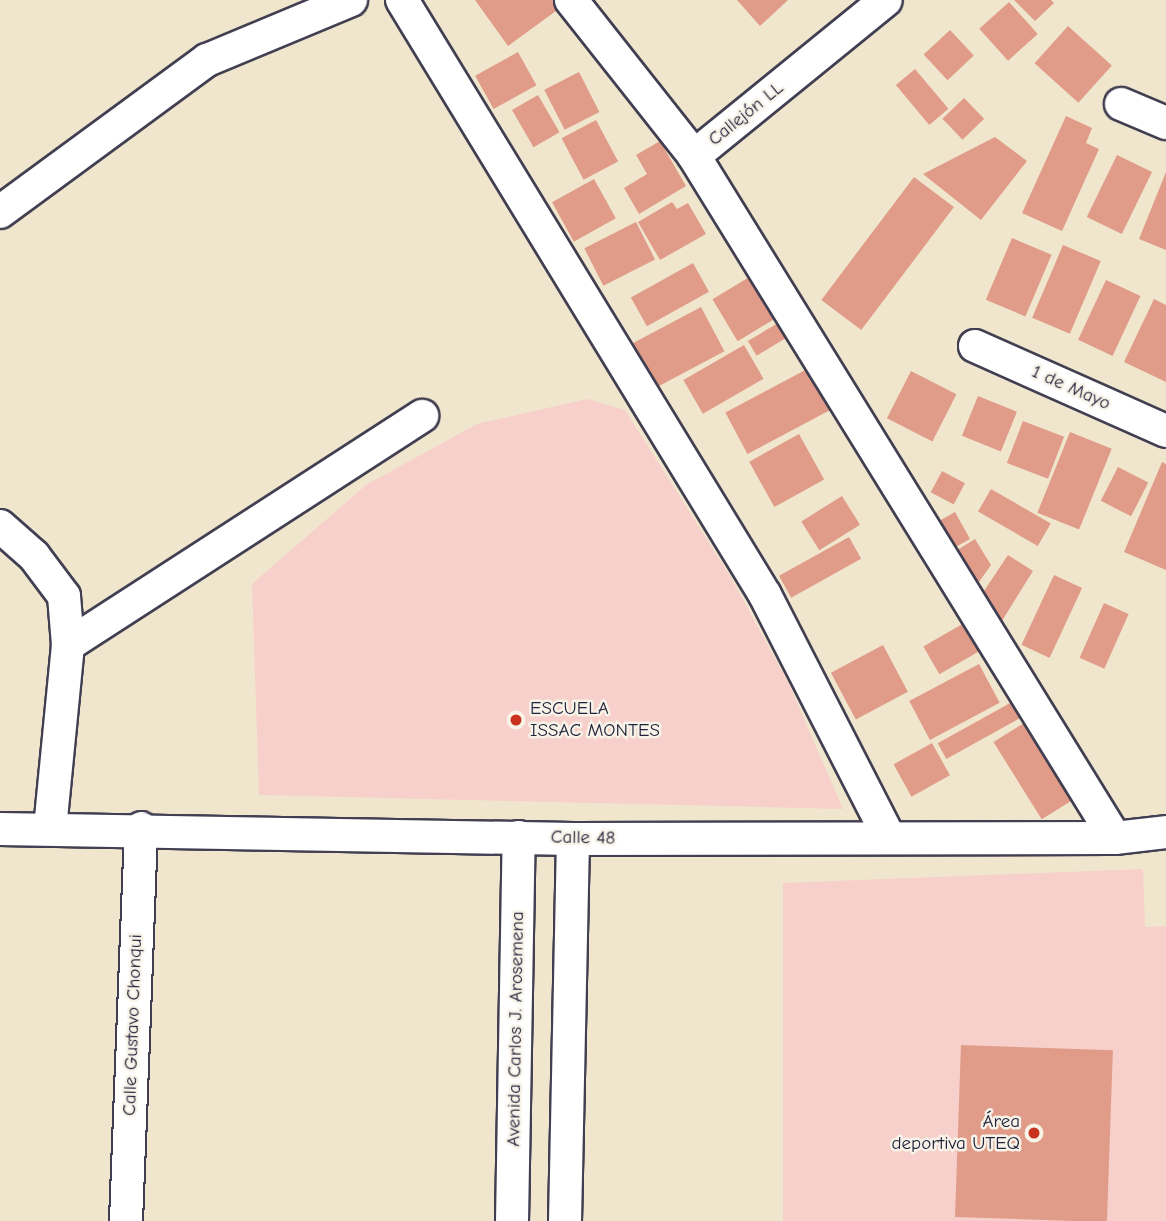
<!DOCTYPE html>
<meta charset="utf-8">
<style>
body{margin:0}
#map{position:relative;width:1166px;height:1221px;overflow:hidden;background:#f0e6cd;font-family:"Comic Neue",sans-serif}
div>[style]{position:absolute}
[style*='--x']{left:calc(var(--x)*1px);top:calc(var(--y)*1px);width:calc(var(--w)*1px);rotate:calc(var(--a)*1deg)}
.built>*{inset:0;background:#f7d0cb}
.building>*{inset:0;background:#e09c88;transform-origin:0 0}
.roads{filter:drop-shadow(2px 0 #413f51) drop-shadow(-2px 0 #413f51) drop-shadow(0 2px #413f51) drop-shadow(0 -2px #413f51)}
.minor>*{height:32px;margin:-16px;padding:0 16px;transform-origin:16px;border-radius:16px;background:#fff}
.dots>*{width:19px;height:19px;translate:-50% -50%;box-sizing:border-box;border:4px solid #f7f3e8;border-radius:50%}
span{translate:-50% -50%;white-space:nowrap;text-align:center;line-height:1.15;-webkit-text-stroke:5px #f7f3e8;paint-order:stroke}
.street-label{font-size:19px;color:#22223b}
.poi-label{font-size:19px;color:#22223b}
.left{translate:0 -50%;text-align:left}
.right{translate:-100% -50%;text-align:right}
</style>
<div id="map">
<div class="built">
<i style="clip-path:polygon(587px 399px,625px 410px,730px 576px,788px 682px,843px 809px,259px 795px,252px 584px,366px 485px,477px 424px)"></i>
<i style="clip-path:polygon(1143px 869px,1145px 927px,1166px 926px,1166px 1221px,783px 1221px,783px 883px)"></i>
</div>
<div class="building">
<i style="clip-path:polygon(475px 0,555px 0,560px 8px,508px 46px)"></i>
<i style="clip-path:polygon(737px 0,788px 0,760px 26px)"></i>
<i style="clip-path:polygon(1014px 0,1051px 0,1054px 3px,1035px 21px)"></i>
<i style="left:1009px;top:2px;width:43px;height:40px;rotate:48deg"></i>
<i style="left:1068px;top:26px;width:59px;height:50px;rotate:42deg"></i>
<i style="left:950px;top:30px;width:35px;height:36px;rotate:47deg"></i>
<i style="left:518px;top:52px;width:38px;height:49px;rotate:61deg"></i>
<i style="left:915px;top:69px;width:52px;height:25px;rotate:50deg"></i>
<i style="left:579px;top:72px;width:45px;height:39px;rotate:63deg"></i>
<i style="left:538px;top:95px;width:43px;height:30px;rotate:60deg"></i>
<i style="left:964px;top:98px;width:29px;height:30px;rotate:46deg"></i>
<i style="clip-path:polygon(1066px 116px,1092px 128px,1086px 143px,1099px 149px,1062px 231px,1022px 213px)"></i>
<i style="left:596px;top:120px;width:47px;height:39px;rotate:62deg"></i>
<i style="clip-path:polygon(995px 137px,1027px 161px,981px 220px,923px 174px)"></i>
<i style="clip-path:polygon(660px 141px,686px 186px,639px 214px,624px 188px,647px 174px,636px 155px)"></i>
<i style="left:1117px;top:155px;width:39px;height:69px;rotate:26deg"></i>
<i style="clip-path:polygon(1166px 172px,1166px 250px,1139px 239px)"></i>
<i style="left:914px;top:177px;width:50px;height:154px;rotate:37deg"></i>
<i style="left:594px;top:179px;width:45px;height:48px;rotate:61deg"></i>
<i style="clip-path:polygon(672px 202px,677px 209px,688px 203px,706px 234px,660px 260px,638px 222px)"></i>
<i style="left:636px;top:222px;width:42px;height:58px;rotate:63deg"></i>
<i style="left:1012px;top:238px;width:43px;height:67px;rotate:23deg"></i>
<i style="left:1063px;top:245px;width:41px;height:79px;rotate:23deg"></i>
<i style="left:693px;top:263px;width:33px;height:71px;rotate:61deg"></i>
<i style="left:751px;top:276px;width:49px;height:45px;rotate:59deg"></i>
<i style="left:1106px;top:280px;width:38px;height:66px;rotate:25deg"></i>
<i style="clip-path:polygon(1154px 299px,1166px 305px,1166px 382px,1124px 362px)"></i>
<i style="left:701px;top:307px;width:50px;height:80px;rotate:62deg"></i>
<i style="left:783px;top:320px;width:17px;height:41px;rotate:59deg"></i>
<i style="left:744px;top:345px;width:39px;height:70px;rotate:60deg"></i>
<i style="left:811px;top:367px;width:47px;height:97px;rotate:62deg"></i>
<i style="left:911px;top:371px;width:51px;height:53px;rotate:27deg"></i>
<i style="left:978px;top:396px;width:42px;height:43px;rotate:22deg"></i>
<i style="left:1023px;top:421px;width:44px;height:45px;rotate:21deg"></i>
<i style="left:1070px;top:432px;width:45px;height:87px;rotate:22deg"></i>
<i style="left:799px;top:434px;width:52px;height:57px;rotate:61deg"></i>
<i style="clip-path:polygon(1162px 462px,1166px 464px,1166px 570px,1124px 552px)"></i>
<i style="left:1118px;top:467px;width:34px;height:38px;rotate:27deg"></i>
<i style="left:942px;top:471px;width:26px;height:24px;rotate:28deg"></i>
<i style="left:991px;top:489px;width:69px;height:26px;rotate:30deg"></i>
<i style="left:842px;top:496px;width:34px;height:48px;rotate:58deg"></i>
<i style="left:955px;top:512px;width:31px;height:21px;rotate:61deg"></i>
<i style="left:849px;top:537px;width:25px;height:80px;rotate:61deg"></i>
<i style="clip-path:polygon(975px 539px,991px 565px,974px 589px,951px 554px)"></i>
<i style="clip-path:polygon(1008px 555px,1033px 571px,1000px 624px,980px 597px)"></i>
<i style="left:1054px;top:575px;width:31px;height:77px;rotate:25deg"></i>
<i style="left:1104px;top:603px;width:27px;height:60px;rotate:24deg"></i>
<i style="left:971px;top:619px;width:32px;height:55px;rotate:60deg"></i>
<i style="left:883px;top:645px;width:53px;height:59px;rotate:62deg"></i>
<i style="left:979px;top:664px;width:44px;height:79px;rotate:62deg"></i>
<i style="left:1012px;top:702px;width:18px;height:85px;rotate:61deg"></i>
<i style="left:1024px;top:723px;width:91px;height:36px;rotate:58deg"></i>
<i style="left:932px;top:743px;width:37px;height:44px;rotate:61deg"></i>
<i style="left:961px;top:1045px;width:152px;height:172px;rotate:2deg"></i>
</div>
<div class="roads">
<div class="minor">
<i style="--x:402;--y:0;--w:697;--a:58.61"></i>
<i style="--x:765;--y:595;--w:272;--a:62.9"></i>
<i style="--x:571;--y:0;--w:199;--a:51.7"></i>
<i style="--x:694;--y:156;--w:247;--a:-39.1"></i>
<i style="--x:1121;--y:104;--w:49;--a:22.9"></i>
<i style="--x:694;--y:156;--w:801;--a:58.31"></i>
<i style="--x:0;--y:212;--w:257;--a:-36.3"></i>
<i style="--x:207;--y:60;--w:156;--a:-22.6"></i>
<i style="--x:975;--y:346;--w:209;--a:24"></i>
<i style="--x:0;--y:526;--w:45;--a:41.4"></i>
<i style="--x:34;--y:556;--w:50;--a:53.1"></i>
<i style="--x:64;--y:596;--w:49;--a:85.3"></i>
<i style="--x:68;--y:645;--w:183;--a:95.6"></i>
<i style="--x:68;--y:645;--w:422;--a:-32.9"></i>
<i style="--x:0;--y:829;--w:573;--a:1"></i>
<i style="--x:573;--y:839;--w:542;--a:-0.11"></i>
<i style="--x:1115;--y:838;--w:51;--a:-6.7"></i>
<i style="--x:126;--y:1221;--w:393;--a:-87.8"></i>
<i style="--x:512;--y:1221;--w:384;--a:-89"></i>
<i style="--x:565;--y:1221;--w:382;--a:-88.8"></i>
</div>
</div>
<div class="dots">
<i style="left:516px;top:720px;background:#c8321e"></i>
<i style="left:1034px;top:1133px;background:#c8321e"></i>
</div>
<div class="street-label">
<span style="left:746px;top:114px;rotate:-39deg">Callejón LL</span>
<span style="left:1071px;top:388px;rotate:24deg">1 de Mayo</span>
<span style="left:583px;top:838px;rotate:1deg">Calle 48</span>
<span style="left:133px;top:1025px;rotate:-88deg">Calle Gustavo Chonqui</span>
<span style="left:516px;top:1029px;rotate:-89deg">Avenida Carlos J. Arosemena</span>
</div>
<div class="poi-label">
<span class="left" style="left:530px;top:720px">ESCUELA<br>ISSAC MONTES</span>
<span class="right" style="left:1020px;top:1133px">Área<br>deportiva UTEQ</span>
</div>
</div>
